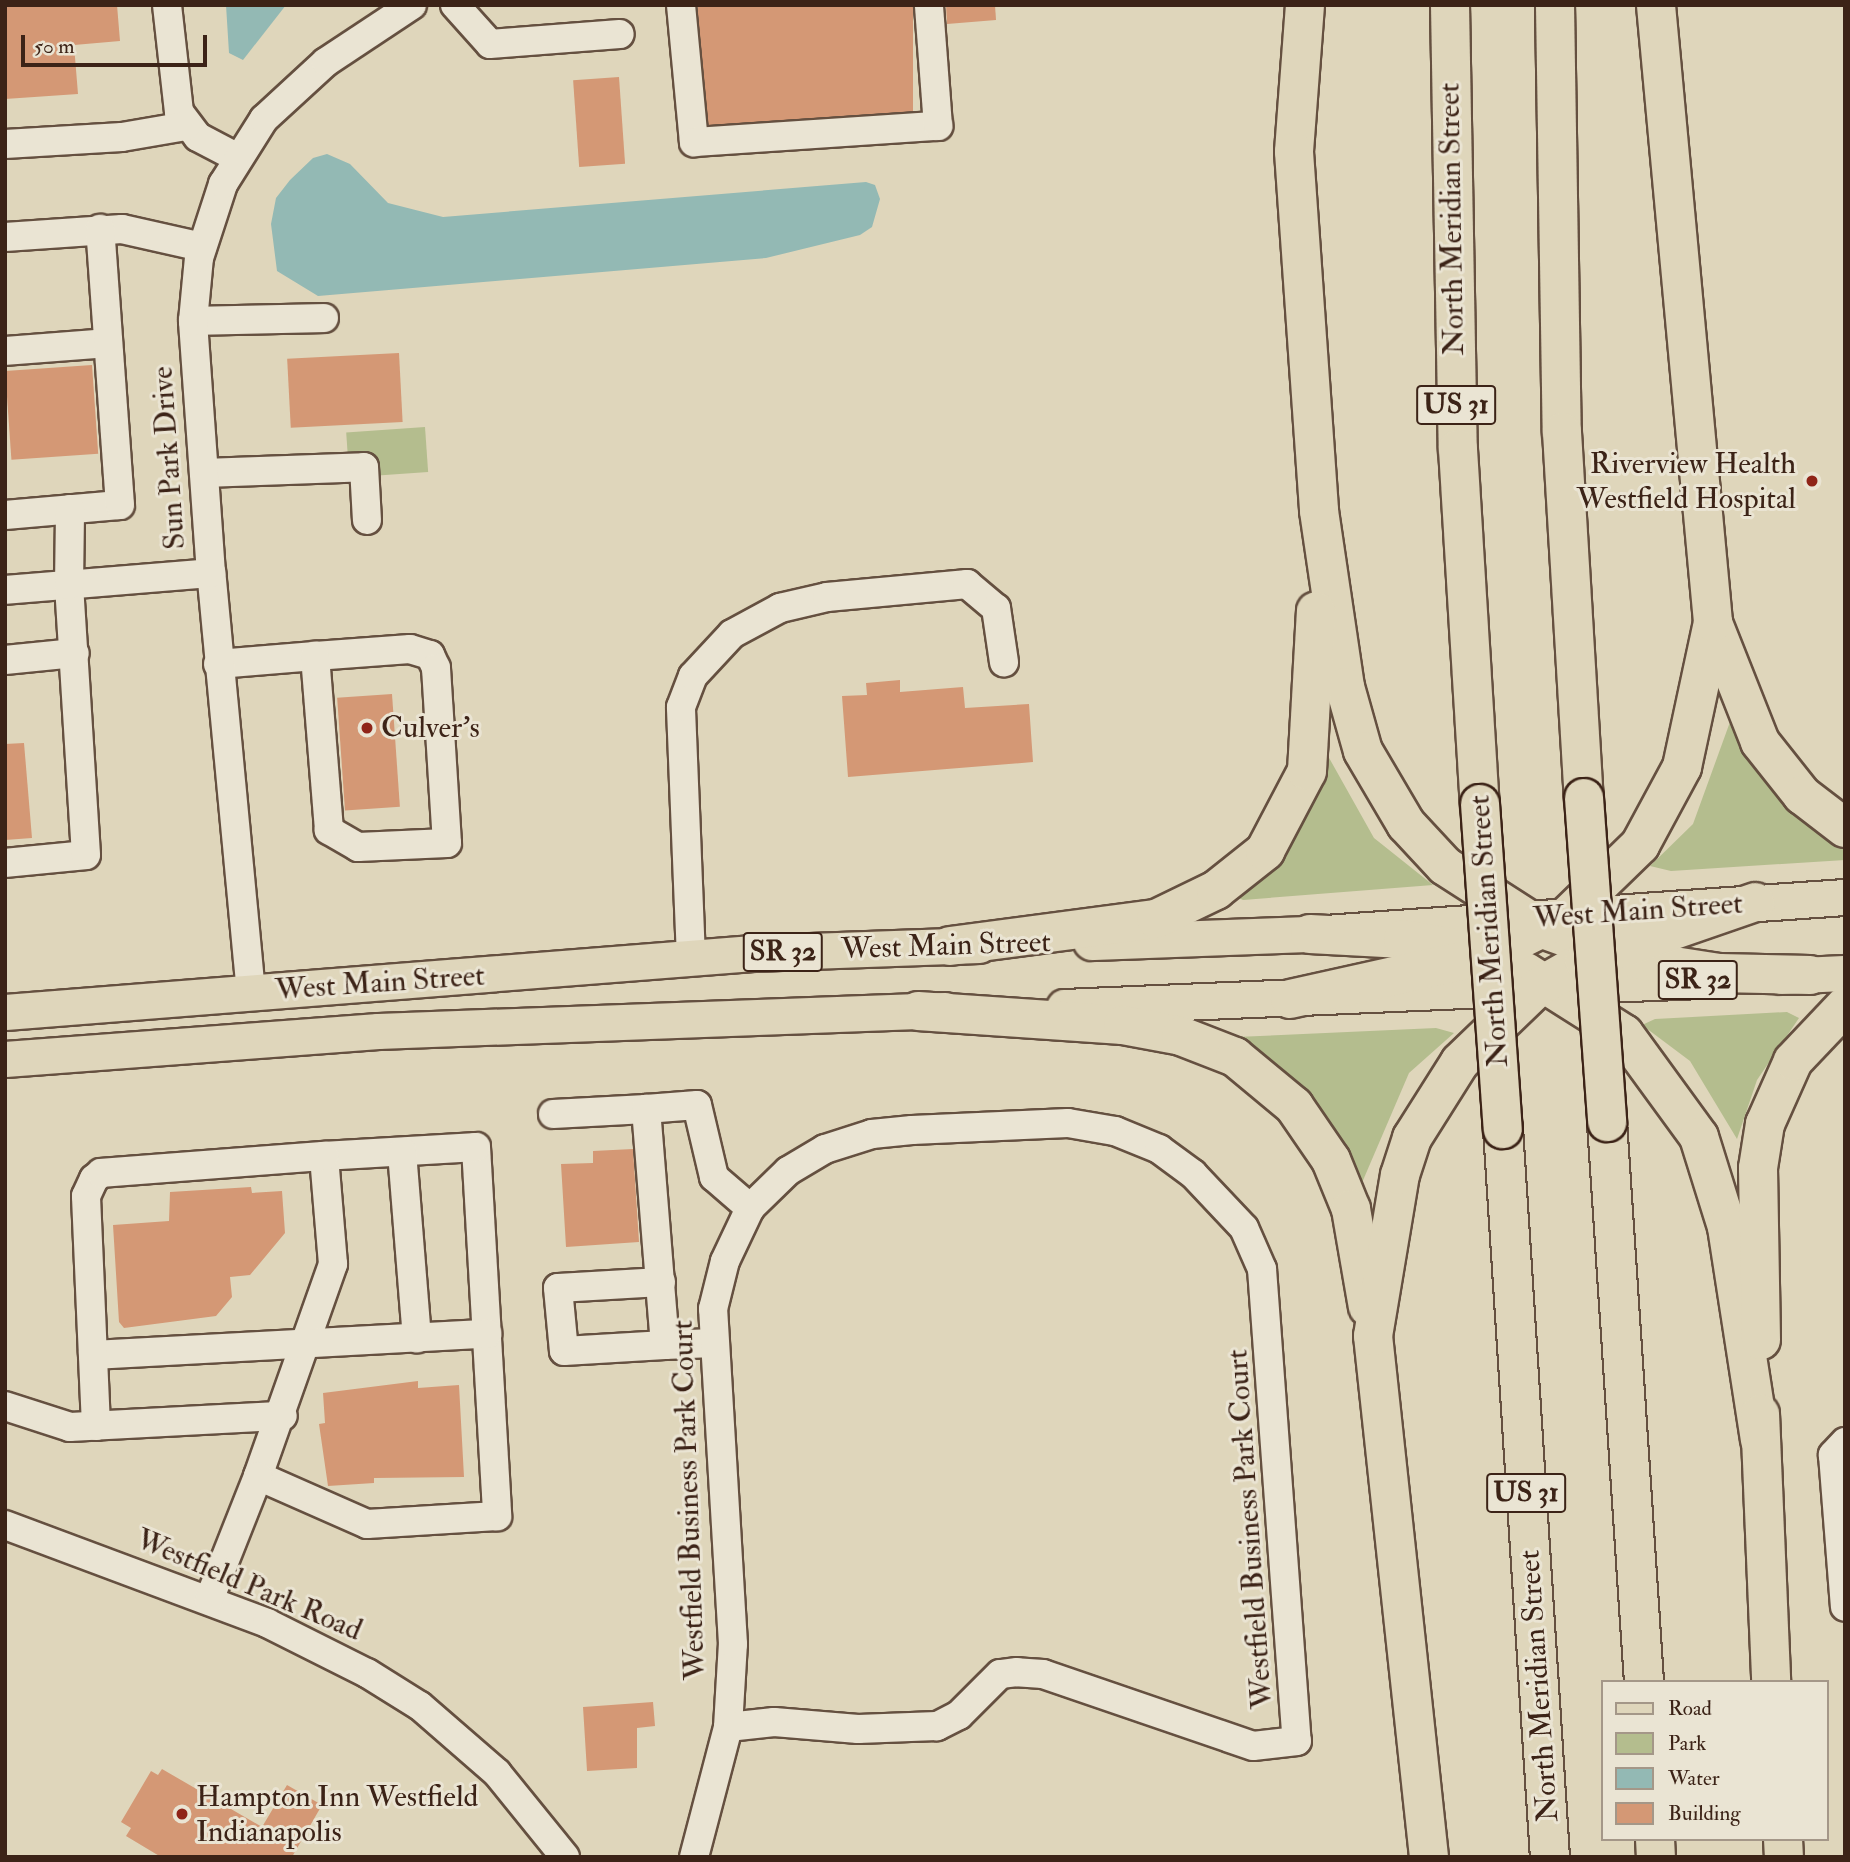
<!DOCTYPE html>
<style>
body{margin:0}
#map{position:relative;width:1850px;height:1862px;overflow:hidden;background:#dfd6bb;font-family:"IM FELL Double Pica",serif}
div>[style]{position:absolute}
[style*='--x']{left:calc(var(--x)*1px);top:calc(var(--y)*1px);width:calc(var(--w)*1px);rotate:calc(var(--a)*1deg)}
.green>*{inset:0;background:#b4bd8e;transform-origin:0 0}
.water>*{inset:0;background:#93b9b4}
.building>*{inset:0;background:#d49875;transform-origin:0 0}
.roads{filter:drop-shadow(2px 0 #655040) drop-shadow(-2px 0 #655040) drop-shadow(0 2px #655040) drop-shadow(0 -2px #655040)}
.minor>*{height:28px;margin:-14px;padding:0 14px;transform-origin:14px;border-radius:14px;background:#eae4d3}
.major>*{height:35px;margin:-17.5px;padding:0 17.5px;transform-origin:17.5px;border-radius:17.5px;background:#dfd6bb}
.highway>*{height:38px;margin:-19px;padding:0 19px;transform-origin:19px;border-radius:19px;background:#dfd6bb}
.bridges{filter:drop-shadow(2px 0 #3c2317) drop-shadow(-2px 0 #3c2317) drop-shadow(0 2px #3c2317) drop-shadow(0 -2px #3c2317)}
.highway-bridge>*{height:38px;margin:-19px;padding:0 19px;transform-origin:19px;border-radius:19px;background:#dfd6bb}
.dots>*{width:19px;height:19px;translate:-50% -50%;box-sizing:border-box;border:4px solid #eae4d3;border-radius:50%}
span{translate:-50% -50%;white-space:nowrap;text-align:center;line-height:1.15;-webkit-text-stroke:6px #eae4d3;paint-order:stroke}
.shield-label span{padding:2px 5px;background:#eae4d3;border:2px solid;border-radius:5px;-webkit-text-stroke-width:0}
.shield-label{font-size:28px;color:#3c2317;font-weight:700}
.street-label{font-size:30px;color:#3c2317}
.poi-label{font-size:30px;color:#3c2317}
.right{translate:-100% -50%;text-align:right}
.left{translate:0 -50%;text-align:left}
.frame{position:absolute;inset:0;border:7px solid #3c2317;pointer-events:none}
.legend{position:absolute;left:1601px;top:1680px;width:228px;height:161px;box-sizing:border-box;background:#eae4d3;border:2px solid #a49788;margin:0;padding:9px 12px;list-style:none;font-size:21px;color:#3c2317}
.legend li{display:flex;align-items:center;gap:14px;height:35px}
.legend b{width:35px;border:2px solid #a49788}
.scale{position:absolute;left:21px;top:35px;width:186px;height:32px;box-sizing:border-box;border:4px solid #3c2317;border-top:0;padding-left:9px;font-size:21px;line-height:24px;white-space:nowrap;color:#3c2317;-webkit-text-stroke:5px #eae4d3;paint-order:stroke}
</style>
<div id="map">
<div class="green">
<i style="left:425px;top:427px;width:45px;height:79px;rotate:86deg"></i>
<i style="clip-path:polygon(1730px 722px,1767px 784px,1819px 834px,1845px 849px,1845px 860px,1671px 871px,1650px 866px,1693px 824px)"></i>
<i style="clip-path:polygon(1328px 756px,1374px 838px,1433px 885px,1243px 900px,1233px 895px,1290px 843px,1316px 796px)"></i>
<i style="clip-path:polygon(1787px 1012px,1799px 1018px,1757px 1080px,1737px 1139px,1690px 1061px,1642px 1025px,1655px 1019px)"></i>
<i style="clip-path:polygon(1436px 1028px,1454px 1033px,1409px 1073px,1361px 1185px,1236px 1037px)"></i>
</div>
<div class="water">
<i style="clip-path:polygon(226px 5px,286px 5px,243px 60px,229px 53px)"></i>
<i style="clip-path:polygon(327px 154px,350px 164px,388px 203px,443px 217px,866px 182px,875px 185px,880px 199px,872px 227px,860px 235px,766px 258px,318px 296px,277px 271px,271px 224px,276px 198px,290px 180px,313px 158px)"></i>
</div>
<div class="building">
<i style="clip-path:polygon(5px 5px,117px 5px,120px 41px,74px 45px,78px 94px,5px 99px)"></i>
<i style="left:698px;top:5px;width:215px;height:120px"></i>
<i style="clip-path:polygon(946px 5px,995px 5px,996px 20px,947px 24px)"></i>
<i style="left:619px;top:77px;width:87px;height:46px;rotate:86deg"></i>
<i style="left:399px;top:353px;width:69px;height:112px;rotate:87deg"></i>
<i style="left:92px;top:365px;width:89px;height:87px;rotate:86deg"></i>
<i style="clip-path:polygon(900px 680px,900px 692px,963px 687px,965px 708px,1029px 704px,1033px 762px,848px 777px,842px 696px,867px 695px,866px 683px)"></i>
<i style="left:392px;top:694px;width:113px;height:55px;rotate:86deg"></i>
<i style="clip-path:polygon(24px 743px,32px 838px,5px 840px,5px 744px)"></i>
<i style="clip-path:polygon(633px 1149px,639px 1242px,566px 1247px,561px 1164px,593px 1163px,593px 1151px)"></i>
<i style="clip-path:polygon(251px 1187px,252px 1193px,282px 1191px,285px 1233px,250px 1275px,230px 1277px,232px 1297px,216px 1316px,124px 1328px,119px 1322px,113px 1225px,169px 1221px,170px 1192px)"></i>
<i style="clip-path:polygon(418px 1381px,418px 1388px,459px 1385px,464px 1477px,374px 1478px,374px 1483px,328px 1486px,319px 1424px,325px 1423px,323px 1393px)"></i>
<i style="clip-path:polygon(653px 1702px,655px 1726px,637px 1728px,637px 1768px,587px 1771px,583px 1707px)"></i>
<i style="clip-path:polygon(162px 1769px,262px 1827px,287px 1785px,322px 1805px,292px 1857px,161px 1857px,126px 1836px,131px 1828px,121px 1822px,151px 1771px,158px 1775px)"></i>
</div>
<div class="roads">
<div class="minor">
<i style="--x:167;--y:5;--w:108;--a:83.6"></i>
<i style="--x:179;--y:112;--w:31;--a:53"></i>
<i style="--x:198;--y:137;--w:45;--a:27.7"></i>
<i style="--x:455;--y:5;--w:52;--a:48.1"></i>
<i style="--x:490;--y:44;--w:130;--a:-4.4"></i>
<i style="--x:681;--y:5;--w:138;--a:84.6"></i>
<i style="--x:694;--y:142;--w:245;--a:-3.8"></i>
<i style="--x:938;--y:126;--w:121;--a:-94.3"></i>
<i style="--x:5;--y:144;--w:117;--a:-3.4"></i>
<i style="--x:122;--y:137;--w:65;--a:-9.8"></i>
<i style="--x:5;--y:237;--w:117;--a:-3.9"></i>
<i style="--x:122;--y:229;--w:82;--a:12.7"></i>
<i style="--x:193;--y:321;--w:131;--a:-1.3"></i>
<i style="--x:5;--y:351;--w:103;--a:-4.4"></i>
<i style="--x:204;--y:473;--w:160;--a:-2.1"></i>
<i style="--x:364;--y:467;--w:53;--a:86.8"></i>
<i style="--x:5;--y:515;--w:115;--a:-5"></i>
<i style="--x:120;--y:505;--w:277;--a:-94.1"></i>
<i style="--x:5;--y:590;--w:207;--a:-4.7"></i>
<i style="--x:5;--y:660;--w:70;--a:-5.7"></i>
<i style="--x:218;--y:664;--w:97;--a:-4.7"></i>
<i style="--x:315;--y:656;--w:95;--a:-4.2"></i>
<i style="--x:410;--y:649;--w:21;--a:17"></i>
<i style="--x:430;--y:655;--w:14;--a:65"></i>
<i style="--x:436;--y:668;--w:175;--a:86.4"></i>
<i style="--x:447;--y:843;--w:89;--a:177.4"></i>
<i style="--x:358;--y:847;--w:34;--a:-150"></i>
<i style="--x:329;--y:830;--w:175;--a:-94.6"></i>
<i style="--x:5;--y:863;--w:81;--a:-5.6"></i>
<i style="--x:86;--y:855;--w:271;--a:-93.6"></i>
<i style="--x:69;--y:585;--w:76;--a:-89.2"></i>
<i style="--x:691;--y:958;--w:251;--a:-92.3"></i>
<i style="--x:681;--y:707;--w:33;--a:-69"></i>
<i style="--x:693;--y:676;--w:57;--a:-47.1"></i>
<i style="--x:732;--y:634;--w:55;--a:-28.4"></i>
<i style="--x:780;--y:608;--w:48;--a:-13.2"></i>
<i style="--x:827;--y:597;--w:141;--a:-5.3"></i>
<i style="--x:967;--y:584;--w:38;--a:40"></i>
<i style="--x:996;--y:608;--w:55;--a:81.6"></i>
<i style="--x:251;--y:993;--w:422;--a:-95.4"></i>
<i style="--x:211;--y:573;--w:253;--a:-94.1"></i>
<i style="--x:193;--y:321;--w:63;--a:-84.6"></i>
<i style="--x:199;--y:258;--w:78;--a:-72"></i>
<i style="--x:223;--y:184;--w:77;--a:-57.8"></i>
<i style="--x:264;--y:119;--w:84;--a:-42.6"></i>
<i style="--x:326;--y:62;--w:103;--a:-33.5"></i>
<i style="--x:553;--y:1114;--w:93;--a:-3.1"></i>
<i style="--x:476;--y:1147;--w:370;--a:86.7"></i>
<i style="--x:497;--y:1516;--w:130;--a:176.5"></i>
<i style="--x:367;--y:1524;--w:119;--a:-156.2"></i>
<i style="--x:258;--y:1476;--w:225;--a:-70.5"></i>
<i style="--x:333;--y:1264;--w:108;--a:-94.8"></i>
<i style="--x:324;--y:1156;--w:152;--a:-3.4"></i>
<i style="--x:402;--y:1152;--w:187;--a:85.4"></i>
<i style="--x:661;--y:1282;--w:103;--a:176.7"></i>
<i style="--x:558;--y:1288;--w:63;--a:84.6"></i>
<i style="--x:564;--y:1351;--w:101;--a:-3.4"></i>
<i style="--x:713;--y:1343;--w:48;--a:177.6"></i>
<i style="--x:665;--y:1345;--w:237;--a:-94.6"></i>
<i style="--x:646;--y:1109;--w:51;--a:-4.5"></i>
<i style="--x:697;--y:1105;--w:74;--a:76.7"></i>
<i style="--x:714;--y:1177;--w:48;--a:40.7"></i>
<i style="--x:93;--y:1355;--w:395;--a:-3.1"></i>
<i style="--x:5;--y:1406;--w:68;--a:17.9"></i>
<i style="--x:70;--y:1427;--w:213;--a:-3"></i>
<i style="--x:96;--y:1426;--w:230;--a:-92.5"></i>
<i style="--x:86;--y:1196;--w:19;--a:-65"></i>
<i style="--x:94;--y:1179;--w:9;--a:-41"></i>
<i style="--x:101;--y:1173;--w:224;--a:-4.4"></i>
<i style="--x:1845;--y:1442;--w:18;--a:133"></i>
<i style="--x:1833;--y:1455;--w:152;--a:85.5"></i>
<i style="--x:5;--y:1525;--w:280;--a:20.5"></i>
<i style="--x:267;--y:1623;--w:112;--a:26.6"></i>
<i style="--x:367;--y:1673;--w:62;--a:31.9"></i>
<i style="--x:420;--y:1706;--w:102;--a:41"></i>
<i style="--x:497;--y:1773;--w:108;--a:51"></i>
<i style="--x:209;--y:1600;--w:133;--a:-68.4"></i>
<i style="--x:694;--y:1857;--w:134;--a:-75.3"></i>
<i style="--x:728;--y:1727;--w:83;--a:-86.6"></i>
<i style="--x:733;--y:1644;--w:336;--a:-93.4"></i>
<i style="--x:713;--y:1309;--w:49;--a:-76"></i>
<i style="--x:725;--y:1261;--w:59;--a:-64.7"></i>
<i style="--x:750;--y:1208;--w:53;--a:-44.2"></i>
<i style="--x:788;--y:1171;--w:43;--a:-30.7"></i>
<i style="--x:825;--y:1149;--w:49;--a:-17.7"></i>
<i style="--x:872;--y:1134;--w:40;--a:-5.7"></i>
<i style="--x:912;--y:1130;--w:156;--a:-2.6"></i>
<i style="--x:1068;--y:1123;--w:48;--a:9.7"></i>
<i style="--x:1115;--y:1131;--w:48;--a:22.2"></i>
<i style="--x:1159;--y:1149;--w:42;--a:36.3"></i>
<i style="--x:1193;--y:1174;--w:74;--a:46.6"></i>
<i style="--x:1244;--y:1228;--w:45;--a:66.3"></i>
<i style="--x:1262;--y:1269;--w:473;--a:85.8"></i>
<i style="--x:1297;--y:1741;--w:44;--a:173.5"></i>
<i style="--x:1253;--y:1746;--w:222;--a:-161.1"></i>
<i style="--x:1043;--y:1674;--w:26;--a:-176"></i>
<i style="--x:1017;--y:1672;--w:17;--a:173"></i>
<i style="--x:1000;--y:1674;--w:58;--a:135"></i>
<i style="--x:959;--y:1715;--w:25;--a:153"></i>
<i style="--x:937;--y:1726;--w:79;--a:177.8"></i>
<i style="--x:858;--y:1729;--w:84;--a:-175.2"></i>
<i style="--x:774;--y:1722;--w:46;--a:173.8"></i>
</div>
<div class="major">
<i style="--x:1091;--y:942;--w:219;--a:-2.1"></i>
<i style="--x:1310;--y:934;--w:536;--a:-3.96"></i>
<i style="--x:1781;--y:976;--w:64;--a:-2.7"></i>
<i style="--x:1064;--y:1007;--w:638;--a:-2.43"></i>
<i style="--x:5;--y:1012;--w:750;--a:-4.51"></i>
<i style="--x:753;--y:953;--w:226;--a:-2"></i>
<i style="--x:5;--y:1059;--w:374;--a:-4.3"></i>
<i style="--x:378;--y:1031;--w:567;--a:-2.12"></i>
</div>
<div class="highway">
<i style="--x:1305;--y:5;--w:147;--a:94.3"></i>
<i style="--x:1294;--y:152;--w:360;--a:86"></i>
<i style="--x:1319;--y:511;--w:178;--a:81.6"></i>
<i style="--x:1345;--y:687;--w:66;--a:74.3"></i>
<i style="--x:1363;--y:751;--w:85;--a:59.5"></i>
<i style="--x:1406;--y:824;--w:57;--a:47.1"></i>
<i style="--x:1445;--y:866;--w:117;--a:32.7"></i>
<i style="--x:1543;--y:929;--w:68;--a:19.8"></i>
<i style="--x:1607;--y:952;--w:55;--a:12.5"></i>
<i style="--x:1661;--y:964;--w:59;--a:8.8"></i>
<i style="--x:1719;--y:973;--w:91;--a:1.3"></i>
<i style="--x:1450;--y:5;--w:444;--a:89"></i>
<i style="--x:1458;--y:449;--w:356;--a:86.5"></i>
<i style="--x:1555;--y:5;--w:427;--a:89.1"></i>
<i style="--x:1562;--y:432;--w:367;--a:86.6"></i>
<i style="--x:1713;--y:623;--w:128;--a:68.4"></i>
<i style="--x:1760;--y:742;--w:68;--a:51.6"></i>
<i style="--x:1802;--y:795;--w:54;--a:37.5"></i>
<i style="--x:1310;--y:934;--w:93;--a:3.1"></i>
<i style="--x:1403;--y:939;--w:68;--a:10.2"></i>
<i style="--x:950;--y:946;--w:208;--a:-7.5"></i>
<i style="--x:1156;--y:919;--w:67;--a:-25.8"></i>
<i style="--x:1216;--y:890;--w:63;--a:-38.5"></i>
<i style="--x:1265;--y:851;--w:90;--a:-62.3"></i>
<i style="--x:1307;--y:771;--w:160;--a:-86.8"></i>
<i style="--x:1526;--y:972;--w:116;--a:32.3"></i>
<i style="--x:1624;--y:1034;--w:127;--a:53.9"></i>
<i style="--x:1699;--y:1137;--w:94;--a:72.7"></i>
<i style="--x:1727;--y:1227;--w:216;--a:81.2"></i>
<i style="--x:1290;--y:999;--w:203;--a:-12.5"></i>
<i style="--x:1488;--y:955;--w:88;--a:-26.3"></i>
<i style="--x:1567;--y:916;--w:102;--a:-44.2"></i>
<i style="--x:1640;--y:845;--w:89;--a:-61.7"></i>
<i style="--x:1682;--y:767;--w:148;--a:-77.9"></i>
<i style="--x:1713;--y:622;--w:620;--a:-95.28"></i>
<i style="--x:918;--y:1011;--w:205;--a:3.9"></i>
<i style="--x:1123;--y:1025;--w:59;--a:10.7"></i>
<i style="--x:1181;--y:1036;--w:58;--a:21.3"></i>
<i style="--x:1235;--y:1057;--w:77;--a:39.7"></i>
<i style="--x:1294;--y:1106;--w:65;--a:55.6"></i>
<i style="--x:1331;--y:1160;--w:53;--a:67.8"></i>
<i style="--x:1351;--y:1209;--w:99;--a:80.2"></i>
<i style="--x:1607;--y:1122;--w:561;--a:86.22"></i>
<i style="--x:1503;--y:1129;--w:730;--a:86.31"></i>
<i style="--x:1761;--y:1340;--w:172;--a:-91"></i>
<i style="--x:1758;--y:1168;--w:45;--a:-81"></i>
<i style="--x:1765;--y:1124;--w:69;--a:-66"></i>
<i style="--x:1793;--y:1061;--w:76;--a:-46.6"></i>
<i style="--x:1760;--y:1414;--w:268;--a:87.6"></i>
<i style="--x:1655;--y:1839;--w:18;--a:87"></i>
<i style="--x:1783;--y:1839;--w:18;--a:87"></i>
<i style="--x:1429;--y:1857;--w:524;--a:-96.13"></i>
<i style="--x:1373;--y:1336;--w:163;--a:-80.5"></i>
<i style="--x:1400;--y:1175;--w:39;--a:-72"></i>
<i style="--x:1412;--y:1138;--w:90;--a:-57.7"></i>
<i style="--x:1460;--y:1062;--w:108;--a:-43.9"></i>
<i style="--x:1538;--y:987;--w:53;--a:-29.5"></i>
<i style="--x:1584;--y:961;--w:181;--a:-19"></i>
</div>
</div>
<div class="bridges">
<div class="highway-bridge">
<i style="--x:1584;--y:798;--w:325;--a:85.9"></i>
<i style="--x:1480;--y:804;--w:326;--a:86"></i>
</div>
</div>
<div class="dots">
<i style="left:1812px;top:481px;background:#8f2418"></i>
<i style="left:367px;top:728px;background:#8f2418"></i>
<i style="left:182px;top:1814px;background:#8f2418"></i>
</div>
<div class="shield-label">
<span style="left:1456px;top:405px">US 31</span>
<span style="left:783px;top:952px">SR 32</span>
<span style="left:1698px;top:980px">SR 32</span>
<span style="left:1526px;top:1493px">US 31</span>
</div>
<div class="street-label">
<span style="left:1452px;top:219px;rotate:-91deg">North Meridian Street</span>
<span style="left:169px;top:458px;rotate:-94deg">Sun Park Drive</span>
<span style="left:1638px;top:911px;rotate:-4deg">West Main Street</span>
<span style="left:1489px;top:931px;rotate:-94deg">North Meridian Street</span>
<span style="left:946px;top:946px;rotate:-2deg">West Main Street</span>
<span style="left:380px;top:983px;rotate:-4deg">West Main Street</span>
<span style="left:689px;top:1500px;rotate:-92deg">Westfield Business Park Court</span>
<span style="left:1250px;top:1529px;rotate:-94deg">Westfield Business Park Court</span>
<span style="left:249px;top:1585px;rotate:23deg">Westfield Park Road</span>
<span style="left:1539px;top:1686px;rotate:-94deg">North Meridian Street</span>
</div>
<div class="poi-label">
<span class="right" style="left:1796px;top:481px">Riverview Health<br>Westfield Hospital</span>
<span class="left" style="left:381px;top:728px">Culver's</span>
<span class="left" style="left:196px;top:1814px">Hampton Inn Westfield<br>Indianapolis</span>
</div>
<div class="frame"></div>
<ul class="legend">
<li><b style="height:9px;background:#dfd6bb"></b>Road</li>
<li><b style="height:19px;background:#b4bd8e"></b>Park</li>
<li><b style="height:19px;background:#93b9b4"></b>Water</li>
<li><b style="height:19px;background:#d49875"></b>Building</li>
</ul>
<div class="scale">50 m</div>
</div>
